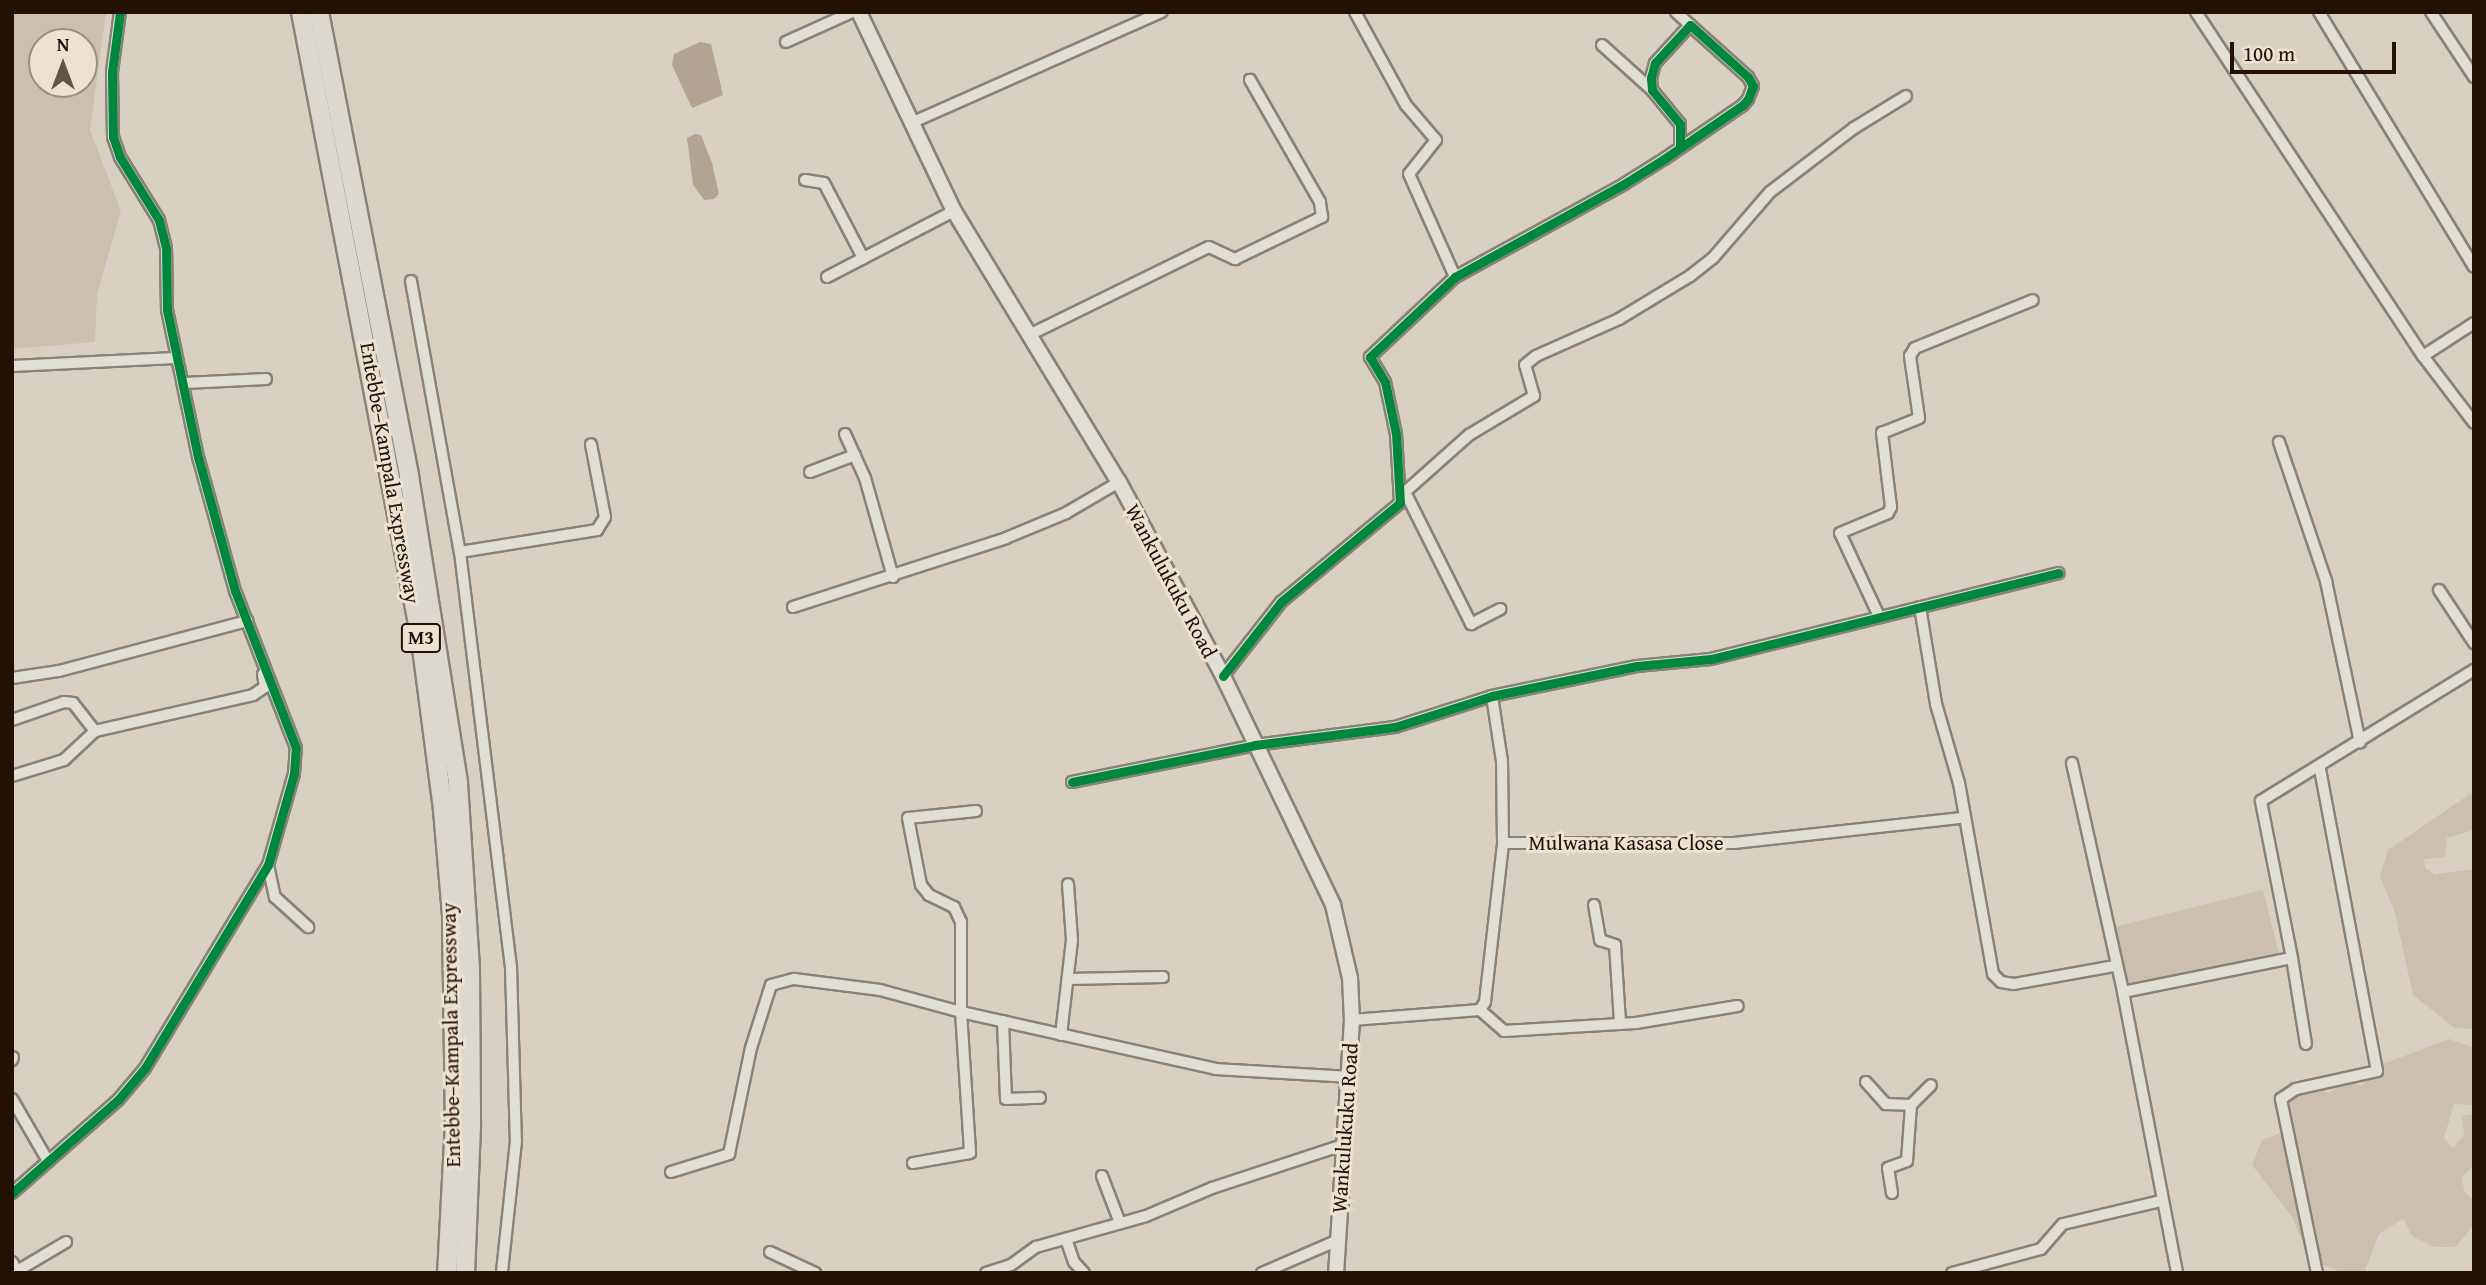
<!DOCTYPE html>
<meta charset="utf-8">
<style>
body{margin:0}
#map{position:relative;width:2486px;height:1285px;overflow:hidden;background:#d8d0c2;font-family:"Gentium Book Plus",serif}
div>[style]{position:absolute}
[style*='--x']{left:calc(var(--x)*1px);top:calc(var(--y)*1px);width:calc(var(--w)*1px);rotate:calc(var(--a)*1deg)}
.green>*{inset:0;background:#cbc0ad;transform-origin:0 0}
.water>*{inset:0;background:#b1a491}
.roads{filter:drop-shadow(2px 0 #888278) drop-shadow(-2px 0 #888278) drop-shadow(0 2px #888278) drop-shadow(0 -2px #888278)}
.minor>*{height:10px;margin:-5px;padding:0 5px;transform-origin:5px;border-radius:5px;background:#e1ded6}
.secondary>*{height:14px;margin:-7px;padding:0 7px;transform-origin:7px;border-radius:7px;background:#e1ded6}
.motorway>*{height:18px;margin:-9px;padding:0 9px;transform-origin:9px;border-radius:9px;background:#dcd8d0}
.cycleway>*{height:9px;margin:-4.5px;padding:0 4.5px;transform-origin:4.5px;border-radius:4.5px;background:#00873e}
span{translate:-50% -50%;white-space:nowrap;text-align:center;line-height:1.15;-webkit-text-stroke:6px #ebe2d2;paint-order:stroke}
.shield-label span{padding:2px 5px;background:#ebe2d2;border:2px solid;border-radius:5px;-webkit-text-stroke-width:0}
.shield-label{font-size:19px;color:#231103;font-weight:700}
.street-label{font-size:21px;color:#231103}
.frame{position:absolute;inset:0;border:14px solid #231103;pointer-events:none}
.north{position:absolute;left:28px;top:28px;width:70px;height:70px;box-sizing:border-box;background:#ebe2d2;border:2px solid #9b8e7f;border-radius:50%;rotate:0deg;font-size:19px;font-weight:700;line-height:28px;text-align:center;color:#231103}
.north::after{content:'';display:block;margin:auto;width:24px;height:32px;background:#625446;clip-path:polygon(50% 0,100% 100%,50% 72%,0 100%)}
.scale{position:absolute;left:2230px;top:42px;width:166px;height:32px;box-sizing:border-box;border:4px solid #231103;border-top:0;padding-left:9px;font-size:21px;line-height:24px;white-space:nowrap;color:#231103;-webkit-text-stroke:5px #ebe2d2;paint-order:stroke}
</style>
<div id="map">
<div class="green">
<i style="clip-path:polygon(evenodd,12px 12px,106px 12px,90px 130px,121px 211px,97px 294px,95px 342px,12px 349px,12px 12px,42px 42px,84px 42px,84px 84px,42px 84px,42px 42px)"></i>
<i style="clip-path:polygon(2470px 794px,2474px 796px,2474px 830px,2447px 838px,2445px 857px,2424px 859px,2425px 868px,2435px 874px,2474px 869px,2474px 1029px,2455px 1028px,2413px 995px,2395px 913px,2380px 876px,2388px 850px)"></i>
<i style="left:2263px;top:890px;width:68px;height:154px;rotate:76deg"></i>
<i style="clip-path:polygon(2449px 1039px,2474px 1048px,2474px 1105px,2454px 1104px,2444px 1138px,2453px 1148px,2464px 1135px,2462px 1116px,2474px 1114px,2474px 1166px,2462px 1176px,2464px 1191px,2474px 1200px,2474px 1225px,2455px 1247px,2435px 1247px,2413px 1237px,2403px 1219px,2379px 1234px,2365px 1271px,2342px 1273px,2324px 1265px,2305px 1248px,2292px 1217px,2252px 1165px,2262px 1140px,2281px 1133px,2272px 1097px,2291px 1082px,2316px 1082px,2328px 1093px,2349px 1080px,2362px 1086px,2375px 1067px)"></i>
</div>
<div class="water">
<i style="clip-path:polygon(700px 42px,711px 44px,723px 95px,692px 108px,672px 65px,674px 54px)"></i>
<i style="clip-path:polygon(695px 134px,701px 135px,712px 163px,719px 194px,714px 199px,704px 200px,693px 185px,687px 138px)"></i>
</div>
<div class="roads">
<div class="minor">
<i style="--x:1355;--y:12;--w:106;--a:61.3"></i>
<i style="--x:1406;--y:105;--w:46;--a:49.4"></i>
<i style="--x:1436;--y:140;--w:43;--a:128.5"></i>
<i style="--x:1409;--y:174;--w:113;--a:65.9"></i>
<i style="--x:1676;--y:12;--w:19;--a:43"></i>
<i style="--x:2196;--y:12;--w:412;--a:56.6"></i>
<i style="--x:2423;--y:356;--w:84;--a:52.7"></i>
<i style="--x:2319;--y:12;--w:298;--a:58.7"></i>
<i style="--x:2431;--y:12;--w:78;--a:56.5"></i>
<i style="--x:786;--y:42;--w:72;--a:-24.4"></i>
<i style="--x:1602;--y:45;--w:67;--a:42"></i>
<i style="--x:911;--y:123;--w:274;--a:-23.9"></i>
<i style="--x:805;--y:180;--w:19;--a:9"></i>
<i style="--x:824;--y:183;--w:85;--a:62.5"></i>
<i style="--x:827;--y:277;--w:143;--a:-27.5"></i>
<i style="--x:411;--y:281;--w:275;--a:79.8"></i>
<i style="--x:460;--y:552;--w:418;--a:83"></i>
<i style="--x:511;--y:967;--w:174;--a:88.4"></i>
<i style="--x:516;--y:1141;--w:133;--a:96.1"></i>
<i style="--x:1029;--y:335;--w:200;--a:-26.1"></i>
<i style="--x:1209;--y:247;--w:29;--a:25"></i>
<i style="--x:1235;--y:259;--w:97;--a:-25.8"></i>
<i style="--x:1322;--y:217;--w:15;--a:-98"></i>
<i style="--x:1320;--y:202;--w:141;--a:-119.8"></i>
<i style="--x:2423;--y:356;--w:61;--a:-32.9"></i>
<i style="--x:12;--y:366;--w:163;--a:-2.8"></i>
<i style="--x:185;--y:383;--w:81;--a:-2.8"></i>
<i style="--x:845;--y:434;--w:48;--a:65.6"></i>
<i style="--x:865;--y:478;--w:103;--a:74.2"></i>
<i style="--x:2279;--y:442;--w:147;--a:71.3"></i>
<i style="--x:2326;--y:581;--w:165;--a:78.1"></i>
<i style="--x:810;--y:472;--w:48;--a:-20.7"></i>
<i style="--x:1405;--y:492;--w:148;--a:63.4"></i>
<i style="--x:1471;--y:624;--w:33;--a:-27"></i>
<i style="--x:1400;--y:503;--w:12;--a:-66"></i>
<i style="--x:1405;--y:492;--w:86;--a:-41.7"></i>
<i style="--x:1469;--y:435;--w:76;--a:-31"></i>
<i style="--x:1534;--y:396;--w:32;--a:-106"></i>
<i style="--x:1525;--y:365;--w:14;--a:-39"></i>
<i style="--x:1536;--y:356;--w:91;--a:-24"></i>
<i style="--x:1619;--y:319;--w:83;--a:-31.2"></i>
<i style="--x:1690;--y:276;--w:29;--a:-38"></i>
<i style="--x:1713;--y:258;--w:87;--a:-49.2"></i>
<i style="--x:1770;--y:192;--w:106;--a:-37.3"></i>
<i style="--x:1854;--y:128;--w:61;--a:-31.6"></i>
<i style="--x:460;--y:552;--w:139;--a:-9.1"></i>
<i style="--x:597;--y:530;--w:15;--a:-58"></i>
<i style="--x:605;--y:517;--w:74;--a:-100.9"></i>
<i style="--x:2439;--y:590;--w:64;--a:56.6"></i>
<i style="--x:793;--y:607;--w:224;--a:-17.9"></i>
<i style="--x:1006;--y:538;--w:65;--a:-22.6"></i>
<i style="--x:1066;--y:513;--w:61;--a:-30.3"></i>
<i style="--x:1920;--y:607;--w:98;--a:80.6"></i>
<i style="--x:1936;--y:704;--w:82;--a:73.8"></i>
<i style="--x:1959;--y:783;--w:194;--a:79.9"></i>
<i style="--x:1993;--y:974;--w:11;--a:45"></i>
<i style="--x:2001;--y:982;--w:13;--a:9"></i>
<i style="--x:2014;--y:984;--w:102;--a:-10.2"></i>
<i style="--x:1878;--y:614;--w:89;--a:-115.1"></i>
<i style="--x:1840;--y:533;--w:52;--a:-22.6"></i>
<i style="--x:1888;--y:513;--w:7;--a:-63"></i>
<i style="--x:1891;--y:507;--w:75;--a:-96.9"></i>
<i style="--x:1882;--y:433;--w:40;--a:-22"></i>
<i style="--x:1919;--y:418;--w:63;--a:-98.3"></i>
<i style="--x:1910;--y:356;--w:9;--a:-58"></i>
<i style="--x:1915;--y:348;--w:127;--a:-22.1"></i>
<i style="--x:1223;--y:676;--w:94;--a:-51.9"></i>
<i style="--x:1281;--y:602;--w:155;--a:-39.8"></i>
<i style="--x:1400;--y:503;--w:69;--a:-93.3"></i>
<i style="--x:1396;--y:434;--w:53;--a:-101.9"></i>
<i style="--x:1385;--y:382;--w:29;--a:-121"></i>
<i style="--x:1370;--y:357;--w:117;--a:-43.3"></i>
<i style="--x:1455;--y:277;--w:193;--a:-28.8"></i>
<i style="--x:1624;--y:184;--w:47;--a:-32"></i>
<i style="--x:1664;--y:159;--w:96;--a:-34.4"></i>
<i style="--x:1743;--y:105;--w:8;--a:-50"></i>
<i style="--x:1748;--y:99;--w:14;--a:-69"></i>
<i style="--x:1753;--y:86;--w:10;--a:-119"></i>
<i style="--x:1748;--y:77;--w:78;--a:-138.1"></i>
<i style="--x:1690;--y:25;--w:52;--a:132.6"></i>
<i style="--x:1655;--y:63;--w:16;--a:105"></i>
<i style="--x:1651;--y:78;--w:12;--a:85"></i>
<i style="--x:1652;--y:90;--w:44;--a:50.5"></i>
<i style="--x:1680;--y:124;--w:24;--a:90"></i>
<i style="--x:12;--y:678;--w:48;--a:-8.5"></i>
<i style="--x:59;--y:671;--w:195;--a:-14.9"></i>
<i style="--x:1492;--y:696;--w:66;--a:81.3"></i>
<i style="--x:1502;--y:761;--w:82;--a:89.3"></i>
<i style="--x:12;--y:720;--w:55;--a:-19.1"></i>
<i style="--x:64;--y:702;--w:9;--a:6"></i>
<i style="--x:73;--y:703;--w:36;--a:52"></i>
<i style="--x:95;--y:731;--w:162;--a:-12.8"></i>
<i style="--x:253;--y:695;--w:14;--a:-34"></i>
<i style="--x:265;--y:687;--w:13;--a:-99"></i>
<i style="--x:2072;--y:763;--w:235;--a:77.4"></i>
<i style="--x:2123;--y:992;--w:286;--a:79.1"></i>
<i style="--x:12;--y:776;--w:54;--a:-17.1"></i>
<i style="--x:64;--y:760;--w:42;--a:-43.1"></i>
<i style="--x:1072;--y:782;--w:187;--a:-11.4"></i>
<i style="--x:1255;--y:745;--w:141;--a:-7.3"></i>
<i style="--x:1395;--y:727;--w:102;--a:-17.7"></i>
<i style="--x:1492;--y:696;--w:148;--a:-11.7"></i>
<i style="--x:1637;--y:666;--w:74;--a:-5.4"></i>
<i style="--x:1711;--y:659;--w:358;--a:-13.9"></i>
<i style="--x:976;--y:811;--w:68;--a:174.1"></i>
<i style="--x:908;--y:818;--w:68;--a:79"></i>
<i style="--x:921;--y:885;--w:13;--a:51"></i>
<i style="--x:929;--y:895;--w:28;--a:26"></i>
<i style="--x:954;--y:907;--w:17;--a:65"></i>
<i style="--x:961;--y:922;--w:90;--a:90"></i>
<i style="--x:961;--y:1012;--w:260;--a:12.6"></i>
<i style="--x:1215;--y:1069;--w:136;--a:3.4"></i>
<i style="--x:268;--y:865;--w:33;--a:78"></i>
<i style="--x:275;--y:897;--w:45;--a:42.3"></i>
<i style="--x:1594;--y:905;--w:36;--a:80"></i>
<i style="--x:1600;--y:940;--w:16;--a:18"></i>
<i style="--x:1615;--y:945;--w:78;--a:86.3"></i>
<i style="--x:2292;--y:958;--w:87;--a:80.8"></i>
<i style="--x:1069;--y:979;--w:94;--a:-1.2"></i>
<i style="--x:2123;--y:992;--w:172;--a:-11.4"></i>
<i style="--x:2292;--y:958;--w:160;--a:-101.2"></i>
<i style="--x:2261;--y:801;--w:250;--a:-31.6"></i>
<i style="--x:1480;--y:1010;--w:9;--a:-58"></i>
<i style="--x:1485;--y:1002;--w:160;--a:-83.5"></i>
<i style="--x:1503;--y:843;--w:231;--a:0"></i>
<i style="--x:1734;--y:843;--w:229;--a:-6.3"></i>
<i style="--x:1480;--y:1010;--w:32;--a:41"></i>
<i style="--x:1504;--y:1031;--w:132;--a:-3.5"></i>
<i style="--x:1636;--y:1023;--w:103;--a:-9.5"></i>
<i style="--x:1352;--y:1020;--w:128;--a:-4.5"></i>
<i style="--x:1003;--y:1021;--w:78;--a:87.8"></i>
<i style="--x:1006;--y:1099;--w:34;--a:-2"></i>
<i style="--x:1061;--y:1035;--w:96;--a:-83.4"></i>
<i style="--x:1072;--y:940;--w:56;--a:-94.1"></i>
<i style="--x:12;--y:1060;--w:3;--a:-72"></i>
<i style="--x:1866;--y:1082;--w:30;--a:48"></i>
<i style="--x:1886;--y:1104;--w:25;--a:2"></i>
<i style="--x:12;--y:1099;--w:72;--a:59.9"></i>
<i style="--x:671;--y:1172;--w:61;--a:-17.2"></i>
<i style="--x:729;--y:1154;--w:108;--a:-78.3"></i>
<i style="--x:751;--y:1048;--w:66;--a:-72.4"></i>
<i style="--x:771;--y:985;--w:24;--a:-15"></i>
<i style="--x:794;--y:979;--w:87;--a:7.3"></i>
<i style="--x:880;--y:990;--w:84;--a:15.2"></i>
<i style="--x:961;--y:1012;--w:141;--a:86.3"></i>
<i style="--x:970;--y:1153;--w:58;--a:170"></i>
<i style="--x:1102;--y:1176;--w:50;--a:69"></i>
<i style="--x:12;--y:1193;--w:141;--a:-41.3"></i>
<i style="--x:118;--y:1100;--w:42;--a:-49.8"></i>
<i style="--x:145;--y:1068;--w:237;--a:-58.8"></i>
<i style="--x:268;--y:865;--w:95;--a:-74.1"></i>
<i style="--x:294;--y:774;--w:26;--a:-86"></i>
<i style="--x:296;--y:748;--w:168;--a:-111.2"></i>
<i style="--x:235;--y:591;--w:139;--a:-105.4"></i>
<i style="--x:198;--y:457;--w:150;--a:-101.9"></i>
<i style="--x:167;--y:310;--w:62;--a:-90.9"></i>
<i style="--x:166;--y:248;--w:29;--a:-104"></i>
<i style="--x:159;--y:220;--w:74;--a:-121.8"></i>
<i style="--x:120;--y:157;--w:21;--a:-109"></i>
<i style="--x:113;--y:137;--w:65;--a:-90.9"></i>
<i style="--x:112;--y:72;--w:61;--a:-82.4"></i>
<i style="--x:1892;--y:1193;--w:25;--a:-99"></i>
<i style="--x:1888;--y:1168;--w:20;--a:-20"></i>
<i style="--x:1907;--y:1161;--w:56;--a:-85.9"></i>
<i style="--x:1911;--y:1105;--w:28;--a:-45"></i>
<i style="--x:1066;--y:1239;--w:24;--a:71"></i>
<i style="--x:1074;--y:1262;--w:15;--a:48"></i>
<i style="--x:770;--y:1252;--w:50;--a:25"></i>
<i style="--x:12;--y:1262;--w:10;--a:61"></i>
<i style="--x:17;--y:1271;--w:57;--a:-30.6"></i>
<i style="--x:986;--y:1273;--w:26;--a:-18"></i>
<i style="--x:1011;--y:1265;--w:31;--a:-36"></i>
<i style="--x:1036;--y:1247;--w:114;--a:-15.7"></i>
<i style="--x:1146;--y:1216;--w:72;--a:-23"></i>
<i style="--x:1212;--y:1188;--w:141;--a:-18.2"></i>
<i style="--x:1262;--y:1273;--w:81;--a:-23.4"></i>
<i style="--x:1952;--y:1273;--w:92;--a:-15.1"></i>
<i style="--x:2041;--y:1249;--w:33;--a:-49"></i>
<i style="--x:2063;--y:1224;--w:101;--a:-13.2"></i>
<i style="--x:2317;--y:1273;--w:178;--a:-101.7"></i>
<i style="--x:2281;--y:1099;--w:18;--a:-34"></i>
<i style="--x:2296;--y:1089;--w:83;--a:-12.5"></i>
<i style="--x:2377;--y:1071;--w:308;--a:-100.7"></i>
</div>
<div class="secondary">
<i style="--x:859;--y:12;--w:221;--a:64.5"></i>
<i style="--x:954;--y:211;--w:317;--a:58.7"></i>
<i style="--x:1119;--y:482;--w:220;--a:61.8"></i>
<i style="--x:1223;--y:676;--w:254;--a:64.3"></i>
<i style="--x:1333;--y:905;--w:75;--a:76.9"></i>
<i style="--x:1350;--y:978;--w:42;--a:87.3"></i>
<i style="--x:1352;--y:1020;--w:254;--a:93.6"></i>
</div>
<div class="motorway">
<i style="--x:301;--y:12;--w:639;--a:79.18"></i>
<i style="--x:421;--y:640;--w:171;--a:82.6"></i>
<i style="--x:443;--y:810;--w:105;--a:85.1"></i>
<i style="--x:452;--y:915;--w:207;--a:89.2"></i>
<i style="--x:455;--y:1122;--w:151;--a:93"></i>
<i style="--x:319;--y:12;--w:473;--a:79"></i>
<i style="--x:409;--y:476;--w:311;--a:80.9"></i>
<i style="--x:458;--y:783;--w:186;--a:86.3"></i>
<i style="--x:470;--y:969;--w:157;--a:89.6"></i>
<i style="--x:471;--y:1126;--w:147;--a:92.3"></i>
</div>
</div>
<div class="cycleway">
<i style="--x:1223;--y:676;--w:94;--a:-51.9"></i>
<i style="--x:1281;--y:602;--w:155;--a:-39.8"></i>
<i style="--x:1400;--y:503;--w:69;--a:-93.3"></i>
<i style="--x:1396;--y:434;--w:53;--a:-101.9"></i>
<i style="--x:1385;--y:382;--w:29;--a:-121"></i>
<i style="--x:1370;--y:357;--w:117;--a:-43.3"></i>
<i style="--x:1455;--y:277;--w:193;--a:-28.8"></i>
<i style="--x:1624;--y:184;--w:47;--a:-32"></i>
<i style="--x:1664;--y:159;--w:96;--a:-34.4"></i>
<i style="--x:1743;--y:105;--w:8;--a:-50"></i>
<i style="--x:1748;--y:99;--w:14;--a:-69"></i>
<i style="--x:1753;--y:86;--w:10;--a:-119"></i>
<i style="--x:1748;--y:77;--w:78;--a:-138.1"></i>
<i style="--x:1690;--y:25;--w:52;--a:132.6"></i>
<i style="--x:1655;--y:63;--w:16;--a:105"></i>
<i style="--x:1651;--y:78;--w:12;--a:85"></i>
<i style="--x:1652;--y:90;--w:44;--a:50.5"></i>
<i style="--x:1680;--y:124;--w:24;--a:90"></i>
<i style="--x:1072;--y:782;--w:187;--a:-11.4"></i>
<i style="--x:1255;--y:745;--w:141;--a:-7.3"></i>
<i style="--x:1395;--y:727;--w:102;--a:-17.7"></i>
<i style="--x:1492;--y:696;--w:148;--a:-11.7"></i>
<i style="--x:1637;--y:666;--w:74;--a:-5.4"></i>
<i style="--x:1711;--y:659;--w:358;--a:-13.9"></i>
<i style="--x:12;--y:1193;--w:141;--a:-41.3"></i>
<i style="--x:118;--y:1100;--w:42;--a:-49.8"></i>
<i style="--x:145;--y:1068;--w:237;--a:-58.8"></i>
<i style="--x:268;--y:865;--w:95;--a:-74.1"></i>
<i style="--x:294;--y:774;--w:26;--a:-86"></i>
<i style="--x:296;--y:748;--w:168;--a:-111.2"></i>
<i style="--x:235;--y:591;--w:139;--a:-105.4"></i>
<i style="--x:198;--y:457;--w:150;--a:-101.9"></i>
<i style="--x:167;--y:310;--w:62;--a:-90.9"></i>
<i style="--x:166;--y:248;--w:29;--a:-104"></i>
<i style="--x:159;--y:220;--w:74;--a:-121.8"></i>
<i style="--x:120;--y:157;--w:21;--a:-109"></i>
<i style="--x:113;--y:137;--w:65;--a:-90.9"></i>
<i style="--x:112;--y:72;--w:61;--a:-82.4"></i>
</div>
<div class="shield-label">
<span style="left:421px;top:638px">M3</span>
</div>
<div class="street-label">
<span style="left:390px;top:473px;rotate:80deg">Entebbe–Kampala Expressway</span>
<span style="left:1171px;top:581px;rotate:62deg">Wankulukuku Road</span>
<span style="left:1626px;top:843px">Mulwana Kasasa Close</span>
<span style="left:451px;top:1035px;rotate:-91deg">Entebbe–Kampala Expressway</span>
<span style="left:1345px;top:1128px;rotate:-86deg">Wankulukuku Road</span>
</div>
<div class="frame"></div>
<div class="north">N</div>
<div class="scale">100 m</div>
</div>
